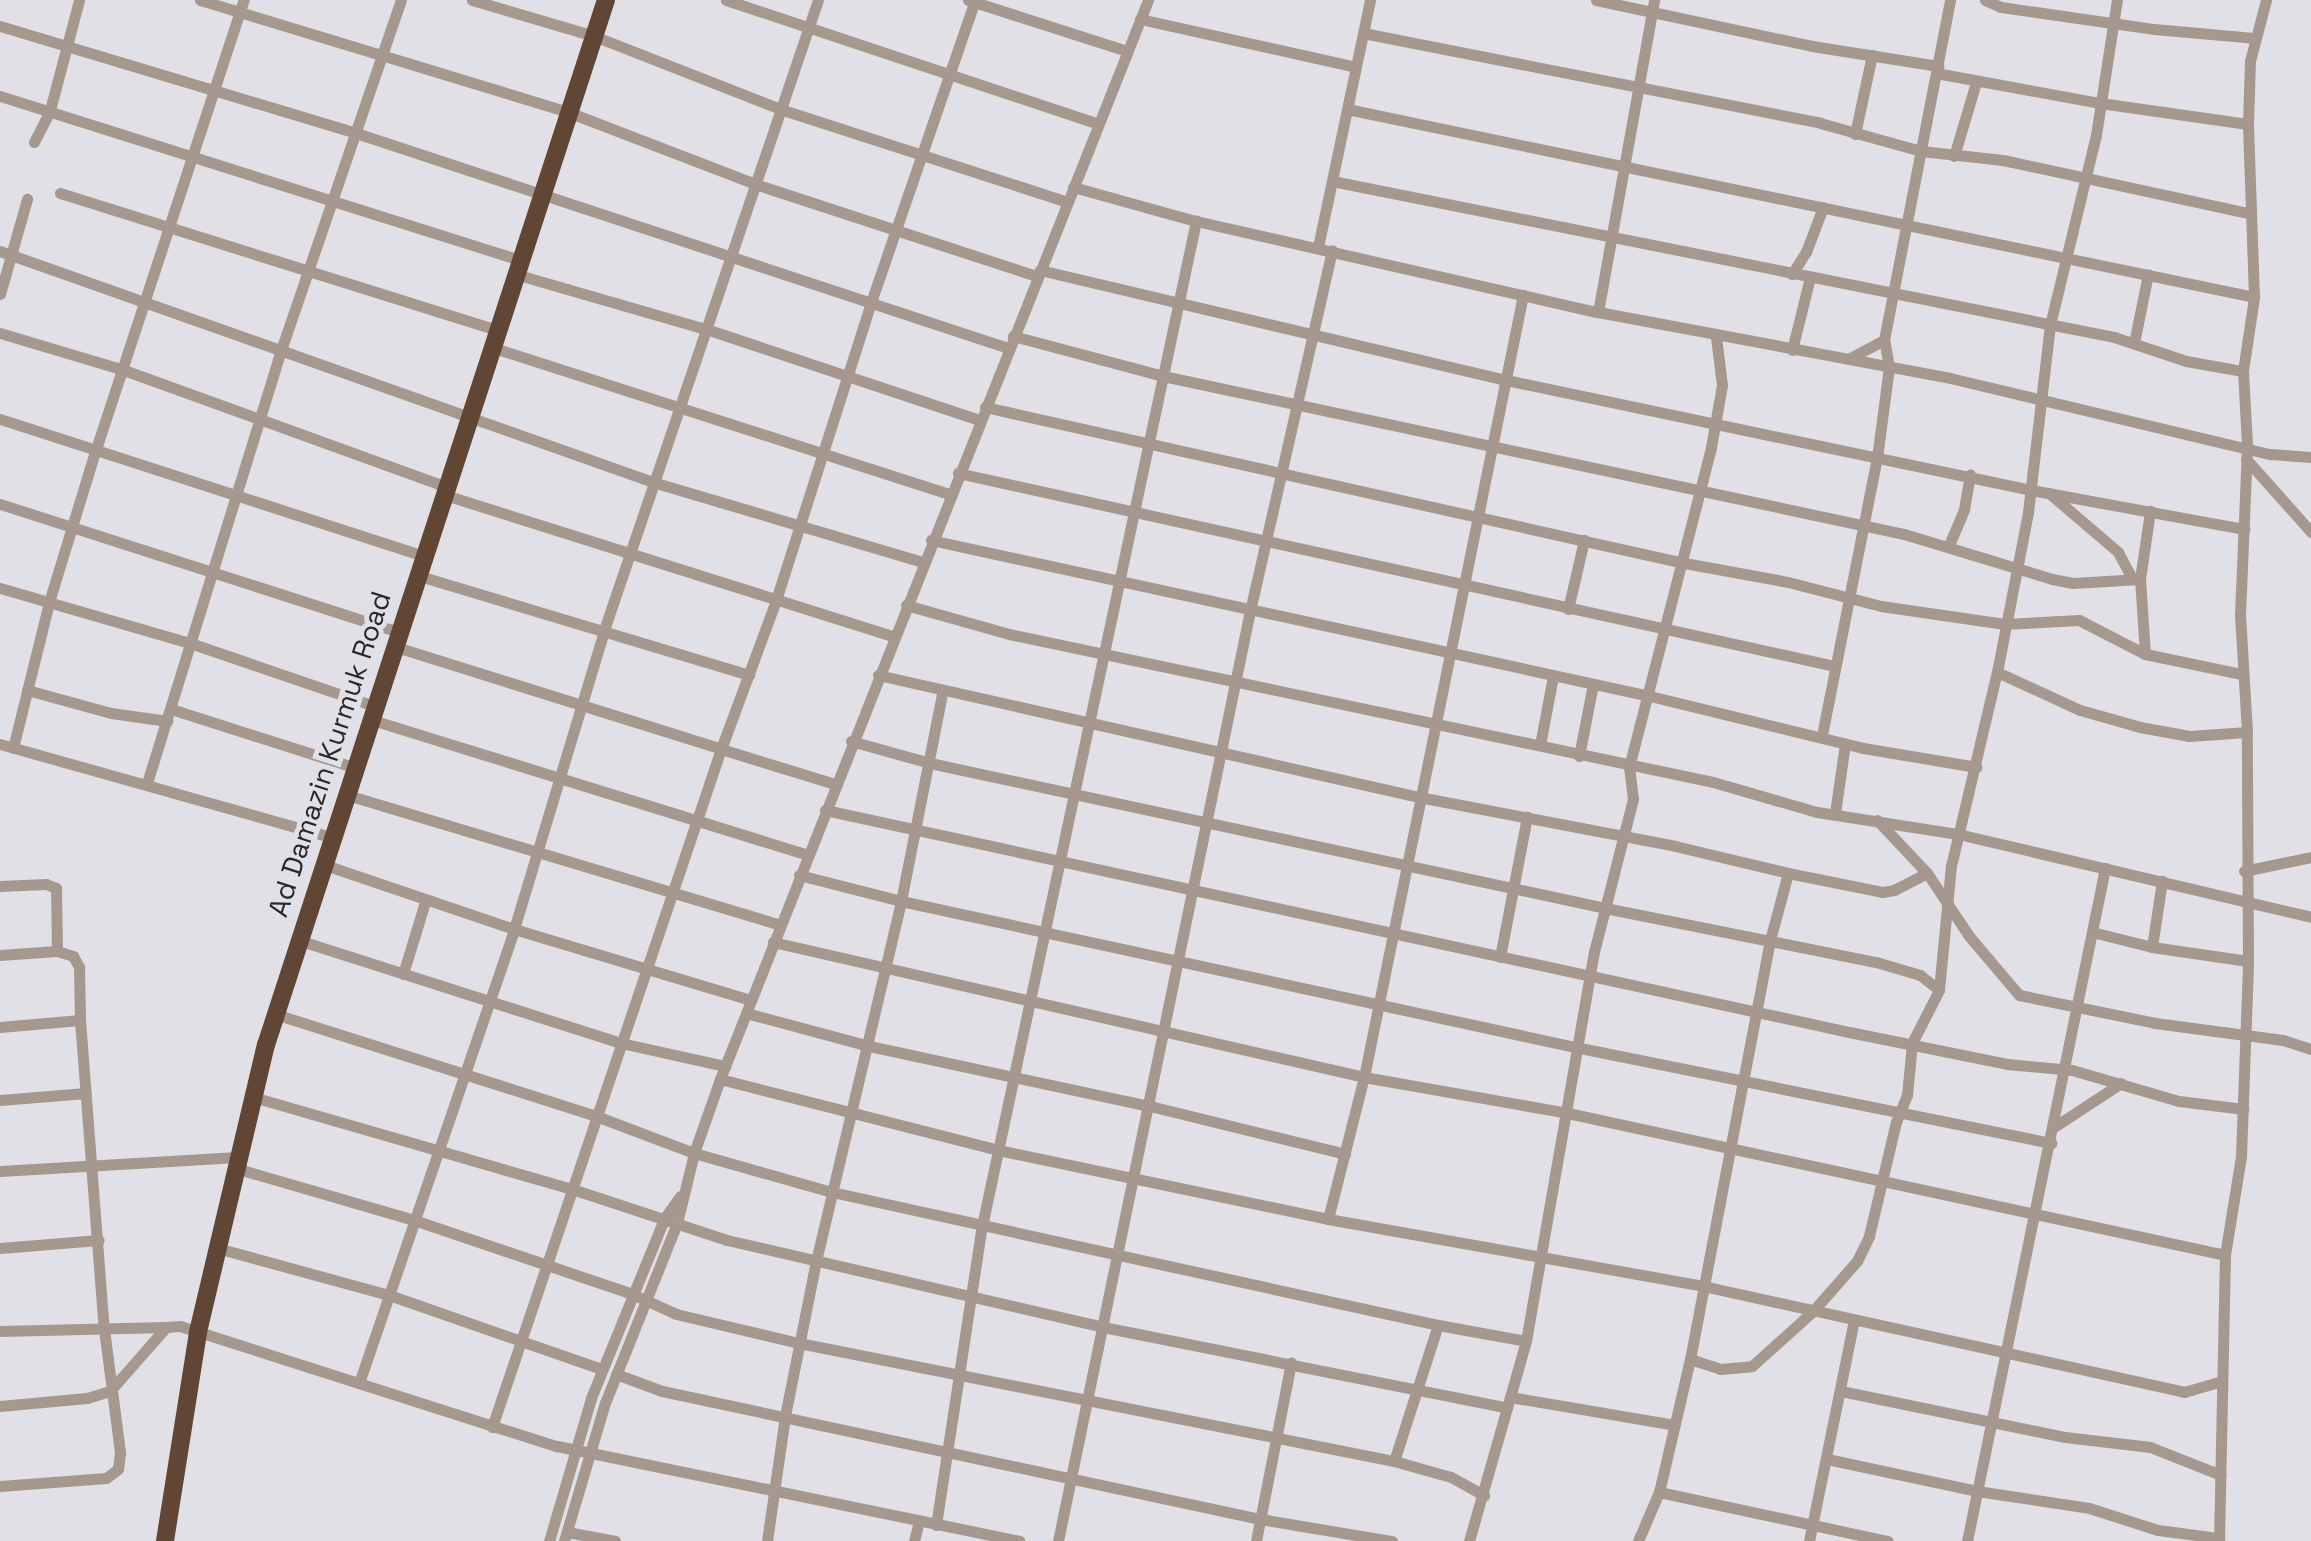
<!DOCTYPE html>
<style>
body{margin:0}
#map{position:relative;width:2311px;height:1541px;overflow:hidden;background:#e1e0e6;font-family:"Space Grotesk",sans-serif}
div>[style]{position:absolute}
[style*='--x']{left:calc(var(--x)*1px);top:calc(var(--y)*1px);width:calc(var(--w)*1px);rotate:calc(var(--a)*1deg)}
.minor>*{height:11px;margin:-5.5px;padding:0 5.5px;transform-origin:5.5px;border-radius:5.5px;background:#a6978f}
.highway>*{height:18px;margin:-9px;padding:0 9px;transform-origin:9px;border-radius:9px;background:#614535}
span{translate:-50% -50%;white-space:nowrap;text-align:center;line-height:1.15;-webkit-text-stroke:10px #e1e0e6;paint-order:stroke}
.street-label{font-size:28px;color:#28272a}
</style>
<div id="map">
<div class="minor">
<i style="--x:200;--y:0;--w:385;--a:16.9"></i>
<i style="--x:568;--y:112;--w:204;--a:21"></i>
<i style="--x:758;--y:185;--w:293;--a:18.1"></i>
<i style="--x:472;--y:0;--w:127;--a:16.4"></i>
<i style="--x:594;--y:36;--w:203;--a:21.4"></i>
<i style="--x:783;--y:110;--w:299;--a:17.9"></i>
<i style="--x:726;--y:0;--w:392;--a:18.4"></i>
<i style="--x:968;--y:0;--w:167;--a:17.8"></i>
<i style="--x:1596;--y:0;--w:221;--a:12"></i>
<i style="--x:1812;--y:46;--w:128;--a:9"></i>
<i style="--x:1985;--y:0;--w:17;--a:24"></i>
<i style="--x:2001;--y:7;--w:155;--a:8.2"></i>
<i style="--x:2154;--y:29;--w:100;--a:5.1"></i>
<i style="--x:1140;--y:19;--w:221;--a:12.5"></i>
<i style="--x:0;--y:26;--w:372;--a:16.7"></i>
<i style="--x:356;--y:133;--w:687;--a:18.25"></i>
<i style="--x:1363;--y:33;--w:466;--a:11.1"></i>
<i style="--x:1820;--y:123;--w:105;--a:15.5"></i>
<i style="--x:1921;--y:151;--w:82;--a:6.3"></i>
<i style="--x:2003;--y:160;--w:251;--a:12.2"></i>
<i style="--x:1936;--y:73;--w:167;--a:10.4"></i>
<i style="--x:2100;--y:103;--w:149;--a:8.1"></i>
<i style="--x:0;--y:96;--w:545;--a:17.5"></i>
<i style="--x:1347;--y:109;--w:926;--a:11.71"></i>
<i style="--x:1855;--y:134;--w:81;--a:-77.9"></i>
<i style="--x:34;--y:142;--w:36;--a:-63"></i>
<i style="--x:50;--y:110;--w:114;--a:-75.2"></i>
<i style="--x:1954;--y:156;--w:77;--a:-73.4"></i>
<i style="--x:1332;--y:181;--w:797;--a:11.28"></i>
<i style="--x:2114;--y:337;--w:76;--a:18.4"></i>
<i style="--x:2186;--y:361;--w:58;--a:10"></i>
<i style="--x:1073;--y:187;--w:128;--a:15.5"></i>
<i style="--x:1196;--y:221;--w:412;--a:12.8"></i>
<i style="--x:1598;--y:312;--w:358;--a:10.6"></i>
<i style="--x:1950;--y:378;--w:329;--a:13.4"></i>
<i style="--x:2270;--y:454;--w:41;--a:4.2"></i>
<i style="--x:60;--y:193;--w:458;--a:17.4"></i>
<i style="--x:1318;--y:247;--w:252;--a:-78.1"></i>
<i style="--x:0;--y:251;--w:696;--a:19.48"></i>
<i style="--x:656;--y:483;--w:278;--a:16.5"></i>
<i style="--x:1040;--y:270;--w:479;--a:13.3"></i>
<i style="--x:1506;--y:380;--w:536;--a:11.83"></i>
<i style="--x:2031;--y:490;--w:217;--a:10.4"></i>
<i style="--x:515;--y:274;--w:199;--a:16.1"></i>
<i style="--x:706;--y:329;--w:289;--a:18.4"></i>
<i style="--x:1792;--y:274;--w:26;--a:-58"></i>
<i style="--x:1806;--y:252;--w:48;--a:-69.3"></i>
<i style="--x:0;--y:294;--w:99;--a:-74.1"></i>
<i style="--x:1598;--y:312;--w:317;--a:-79.8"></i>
<i style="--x:0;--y:333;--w:126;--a:16.6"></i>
<i style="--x:121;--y:369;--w:344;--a:19.9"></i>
<i style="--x:1013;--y:336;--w:155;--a:14.9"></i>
<i style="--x:1163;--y:376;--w:758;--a:12.04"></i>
<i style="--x:1904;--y:534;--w:155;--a:16.9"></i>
<i style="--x:2052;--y:579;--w:21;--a:11"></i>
<i style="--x:2073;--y:583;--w:67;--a:-3.4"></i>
<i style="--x:2134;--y:343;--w:70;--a:-78.5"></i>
<i style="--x:491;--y:347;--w:481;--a:17.8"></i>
<i style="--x:1792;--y:350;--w:75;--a:-76.1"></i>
<i style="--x:1848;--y:359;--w:41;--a:-27.8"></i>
<i style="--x:985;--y:407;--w:711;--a:12.59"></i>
<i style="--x:1679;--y:562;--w:111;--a:10.4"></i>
<i style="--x:1788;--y:582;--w:96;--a:14.5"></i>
<i style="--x:1881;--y:606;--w:125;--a:8.3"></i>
<i style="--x:2005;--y:624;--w:74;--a:-3.1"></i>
<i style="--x:2079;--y:620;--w:74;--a:27.3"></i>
<i style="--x:2145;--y:654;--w:99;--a:11.7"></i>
<i style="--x:0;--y:419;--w:443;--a:17.9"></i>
<i style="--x:2246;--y:459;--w:98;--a:48.3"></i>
<i style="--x:958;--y:473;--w:897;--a:12.42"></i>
<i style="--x:2049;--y:493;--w:91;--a:40.5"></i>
<i style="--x:2118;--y:552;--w:30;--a:62"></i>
<i style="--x:442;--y:494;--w:473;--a:17.5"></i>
<i style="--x:0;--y:504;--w:418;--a:17.8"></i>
<i style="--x:931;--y:540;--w:736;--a:12.24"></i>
<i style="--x:1650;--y:696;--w:219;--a:13.7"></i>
<i style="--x:1863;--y:748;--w:115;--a:9.5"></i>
<i style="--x:1949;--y:545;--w:39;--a:-67"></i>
<i style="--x:1964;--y:509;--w:35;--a:-80"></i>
<i style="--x:416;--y:575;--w:348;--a:16.7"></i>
<i style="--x:0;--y:588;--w:201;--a:16.2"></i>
<i style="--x:193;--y:644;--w:191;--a:18.9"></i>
<i style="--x:906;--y:605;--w:107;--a:15.7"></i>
<i style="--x:1009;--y:634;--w:719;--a:11.87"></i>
<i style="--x:1713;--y:782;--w:108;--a:16.1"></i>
<i style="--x:1817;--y:812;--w:143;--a:8.9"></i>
<i style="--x:1958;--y:834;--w:363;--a:13.2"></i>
<i style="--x:1568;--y:609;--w:71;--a:-76.9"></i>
<i style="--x:393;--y:646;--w:344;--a:17.4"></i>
<i style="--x:721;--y:749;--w:159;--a:-69.7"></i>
<i style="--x:776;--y:600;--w:310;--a:-72.3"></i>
<i style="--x:870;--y:305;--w:323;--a:-71"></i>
<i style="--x:2145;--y:654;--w:75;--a:-93.8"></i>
<i style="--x:2140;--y:579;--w:69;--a:-81.6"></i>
<i style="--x:1997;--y:672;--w:91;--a:24.6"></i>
<i style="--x:2080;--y:710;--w:62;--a:15.8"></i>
<i style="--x:2140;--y:727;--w:50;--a:10.4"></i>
<i style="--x:2189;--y:736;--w:58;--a:-3.9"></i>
<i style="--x:878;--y:675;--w:555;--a:12.71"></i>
<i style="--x:1419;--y:797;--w:261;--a:10.8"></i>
<i style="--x:1675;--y:846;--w:116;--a:13.4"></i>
<i style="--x:1788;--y:873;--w:69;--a:105"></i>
<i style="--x:1770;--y:940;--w:427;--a:100.8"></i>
<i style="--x:1690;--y:1359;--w:137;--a:103.1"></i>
<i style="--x:1659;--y:1492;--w:53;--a:113.2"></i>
<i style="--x:27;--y:690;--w:87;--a:15.3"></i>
<i style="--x:111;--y:713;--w:57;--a:8.1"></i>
<i style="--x:171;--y:709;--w:191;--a:17.7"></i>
<i style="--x:369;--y:719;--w:459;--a:17.2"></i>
<i style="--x:1822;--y:735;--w:282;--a:-78.8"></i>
<i style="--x:1877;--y:458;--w:92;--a:-82.5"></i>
<i style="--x:1889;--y:367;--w:27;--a:-100"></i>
<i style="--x:1884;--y:340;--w:346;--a:-79"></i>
<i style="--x:851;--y:741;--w:82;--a:15.6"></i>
<i style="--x:930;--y:763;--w:690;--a:12.12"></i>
<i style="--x:1605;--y:908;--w:276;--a:11.3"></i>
<i style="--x:1876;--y:962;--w:46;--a:16.5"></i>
<i style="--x:1920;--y:975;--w:24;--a:38"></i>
<i style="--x:0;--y:744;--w:344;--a:15.7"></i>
<i style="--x:1540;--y:745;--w:70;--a:-79.3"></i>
<i style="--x:13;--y:748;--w:150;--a:-76.1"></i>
<i style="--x:49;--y:602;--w:157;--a:-73"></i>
<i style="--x:95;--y:452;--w:476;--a:-71.8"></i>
<i style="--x:1579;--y:756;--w:73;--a:-79"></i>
<i style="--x:147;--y:783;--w:450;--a:-72.8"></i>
<i style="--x:280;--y:353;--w:373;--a:-71.1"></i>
<i style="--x:344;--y:794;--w:455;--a:16.7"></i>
<i style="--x:825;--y:810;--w:1048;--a:12.23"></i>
<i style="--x:1849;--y:1032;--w:161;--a:11.4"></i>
<i style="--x:2007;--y:1064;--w:65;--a:5.3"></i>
<i style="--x:2072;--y:1070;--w:111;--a:16.2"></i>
<i style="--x:2179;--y:1101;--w:65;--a:7"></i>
<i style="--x:1835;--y:813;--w:70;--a:-81.8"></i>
<i style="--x:1877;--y:820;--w:73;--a:46.7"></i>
<i style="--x:1927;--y:873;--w:76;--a:56.3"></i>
<i style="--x:1969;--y:936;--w:77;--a:49.7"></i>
<i style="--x:2019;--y:995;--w:139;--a:11.6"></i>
<i style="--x:2155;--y:1023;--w:129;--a:7.6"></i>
<i style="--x:2283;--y:1040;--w:29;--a:18"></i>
<i style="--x:322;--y:864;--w:203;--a:18.7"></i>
<i style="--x:514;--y:929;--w:247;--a:16.7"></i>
<i style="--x:2244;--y:871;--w:68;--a:-11.8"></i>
<i style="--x:1788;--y:873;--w:96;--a:11.4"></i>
<i style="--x:1882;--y:892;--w:12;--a:-9"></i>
<i style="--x:1894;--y:890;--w:37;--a:-27"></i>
<i style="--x:799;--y:875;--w:105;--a:14.3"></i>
<i style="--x:901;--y:901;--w:690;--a:12.22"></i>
<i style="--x:1575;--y:1047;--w:486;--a:11.4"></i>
<i style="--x:0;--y:886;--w:46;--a:-2.5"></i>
<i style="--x:46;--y:884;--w:11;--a:22"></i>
<i style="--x:56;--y:888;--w:63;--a:89.1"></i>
<i style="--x:2092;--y:932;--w:62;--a:14"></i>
<i style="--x:2152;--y:947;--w:97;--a:8.3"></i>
<i style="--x:298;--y:940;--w:339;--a:17.7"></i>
<i style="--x:621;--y:1043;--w:107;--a:12.5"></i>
<i style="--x:773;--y:942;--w:606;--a:12.87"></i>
<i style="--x:1364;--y:1077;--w:202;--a:10"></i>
<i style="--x:1563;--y:1112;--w:677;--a:12.19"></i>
<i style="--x:2152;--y:947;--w:67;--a:-81.4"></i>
<i style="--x:0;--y:955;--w:57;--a:-4"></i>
<i style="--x:57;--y:951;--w:17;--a:17"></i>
<i style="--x:73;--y:956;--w:13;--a:61"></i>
<i style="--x:79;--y:967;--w:53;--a:88.9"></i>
<i style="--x:1500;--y:957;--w:143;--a:-79.1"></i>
<i style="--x:403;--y:974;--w:78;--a:-73"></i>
<i style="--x:746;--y:1013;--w:127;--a:15"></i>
<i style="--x:869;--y:1046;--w:287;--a:12.1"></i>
<i style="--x:1150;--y:1106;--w:201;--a:13.8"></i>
<i style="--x:275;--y:1014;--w:337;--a:17.6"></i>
<i style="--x:596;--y:1116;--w:105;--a:20.7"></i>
<i style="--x:694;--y:1153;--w:143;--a:15.8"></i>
<i style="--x:832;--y:1192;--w:620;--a:12.38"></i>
<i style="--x:1438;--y:1325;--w:89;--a:10.3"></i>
<i style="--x:0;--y:1027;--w:80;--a:-5"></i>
<i style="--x:80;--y:1020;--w:310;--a:85.6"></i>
<i style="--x:104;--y:1329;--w:125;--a:82.6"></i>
<i style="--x:120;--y:1453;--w:16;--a:97"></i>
<i style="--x:118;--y:1469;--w:15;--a:143"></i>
<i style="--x:106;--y:1478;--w:106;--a:175.7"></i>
<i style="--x:720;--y:1079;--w:287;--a:14.3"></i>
<i style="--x:998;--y:1150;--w:337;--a:11.8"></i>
<i style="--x:1328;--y:1219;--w:381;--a:10.1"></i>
<i style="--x:1703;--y:1286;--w:493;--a:12.4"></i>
<i style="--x:2184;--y:1392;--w:37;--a:-16"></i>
<i style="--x:253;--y:1097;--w:332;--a:16.1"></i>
<i style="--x:572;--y:1189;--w:163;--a:18.2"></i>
<i style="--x:727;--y:1240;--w:386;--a:13"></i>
<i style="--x:1103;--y:1327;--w:412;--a:11.3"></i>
<i style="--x:0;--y:1100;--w:86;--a:-4.7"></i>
<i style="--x:2054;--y:1127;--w:80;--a:-33.3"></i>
<i style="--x:235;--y:1168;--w:186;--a:16.2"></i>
<i style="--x:414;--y:1220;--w:230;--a:18.7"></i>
<i style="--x:632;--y:1294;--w:48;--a:24.4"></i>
<i style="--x:676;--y:1314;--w:126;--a:13.3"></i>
<i style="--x:799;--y:1343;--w:607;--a:11.22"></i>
<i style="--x:1394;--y:1461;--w:59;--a:15.7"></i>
<i style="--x:1451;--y:1477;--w:38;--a:29"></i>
<i style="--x:0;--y:1171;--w:238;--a:-3.4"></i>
<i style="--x:1328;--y:1219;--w:146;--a:-75.8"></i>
<i style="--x:1364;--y:1077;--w:798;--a:-78.51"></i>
<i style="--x:0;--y:1248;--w:99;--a:-4.6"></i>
<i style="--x:217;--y:1248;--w:178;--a:15.3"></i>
<i style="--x:389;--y:1295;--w:225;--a:19.2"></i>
<i style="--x:0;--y:1331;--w:166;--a:-1.4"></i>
<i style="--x:1690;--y:1359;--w:32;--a:18"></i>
<i style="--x:1720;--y:1369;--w:32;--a:-5"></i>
<i style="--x:1752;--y:1366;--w:82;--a:-42"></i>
<i style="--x:1813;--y:1311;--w:67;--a:-48.7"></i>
<i style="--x:1857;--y:1261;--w:28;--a:-64"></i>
<i style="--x:1869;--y:1236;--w:117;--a:-76.7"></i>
<i style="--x:1896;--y:1122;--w:29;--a:-68"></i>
<i style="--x:1907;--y:1095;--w:52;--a:-84.5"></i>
<i style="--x:1912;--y:1043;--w:59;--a:-63"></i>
<i style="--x:1939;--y:990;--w:125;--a:-84.5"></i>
<i style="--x:1951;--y:866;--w:199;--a:-76.7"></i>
<i style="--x:1997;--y:672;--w:163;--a:-79"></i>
<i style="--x:2028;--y:512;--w:188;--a:-83.3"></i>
<i style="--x:2050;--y:325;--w:195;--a:-76.4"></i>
<i style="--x:2096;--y:135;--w:137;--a:-81.2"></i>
<i style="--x:616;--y:1374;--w:49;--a:20.3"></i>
<i style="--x:662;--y:1391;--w:612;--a:12.08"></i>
<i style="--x:1260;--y:1519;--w:134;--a:9.5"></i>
<i style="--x:359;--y:1383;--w:480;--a:-71.1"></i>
<i style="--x:514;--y:929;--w:312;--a:-73.2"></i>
<i style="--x:604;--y:630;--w:665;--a:-71.24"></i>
<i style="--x:1841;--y:1391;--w:229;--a:11.6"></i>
<i style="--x:2065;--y:1437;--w:86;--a:6.7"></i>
<i style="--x:2150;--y:1447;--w:76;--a:21.5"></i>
<i style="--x:1510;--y:1397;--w:167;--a:9.6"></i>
<i style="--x:0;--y:1406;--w:87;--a:-5.3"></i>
<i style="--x:87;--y:1398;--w:24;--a:-17"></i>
<i style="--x:110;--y:1391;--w:85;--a:-48.8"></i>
<i style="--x:166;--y:1327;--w:14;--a:-4"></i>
<i style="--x:180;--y:1326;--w:396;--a:17.7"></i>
<i style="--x:557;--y:1446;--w:472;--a:11.6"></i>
<i style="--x:492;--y:1427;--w:716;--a:-71.34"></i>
<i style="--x:721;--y:749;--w:119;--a:17.1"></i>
<i style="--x:1827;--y:1459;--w:153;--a:12"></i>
<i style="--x:1977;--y:1491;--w:113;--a:8.6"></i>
<i style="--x:2089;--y:1508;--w:72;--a:17.7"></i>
<i style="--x:2158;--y:1530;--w:62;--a:7.5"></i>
<i style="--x:1394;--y:1461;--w:143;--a:-72.1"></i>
<i style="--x:1659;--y:1492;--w:234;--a:12.1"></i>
<i style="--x:936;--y:1525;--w:303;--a:-81.3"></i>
<i style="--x:982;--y:1226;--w:1028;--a:-77.98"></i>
<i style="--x:567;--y:1532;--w:49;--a:10.6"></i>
<i style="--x:549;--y:1541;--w:149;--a:-73.6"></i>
<i style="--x:591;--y:1398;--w:193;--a:-67.8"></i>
<i style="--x:664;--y:1219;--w:28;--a:-55"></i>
<i style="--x:564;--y:1541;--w:144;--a:-73.5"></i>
<i style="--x:605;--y:1403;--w:194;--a:-68.2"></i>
<i style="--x:677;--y:1223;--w:72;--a:-76.3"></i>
<i style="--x:694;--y:1153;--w:78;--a:-70.6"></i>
<i style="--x:720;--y:1079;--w:1161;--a:-68.36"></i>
<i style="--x:767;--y:1541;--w:126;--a:-81.8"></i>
<i style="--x:785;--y:1416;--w:158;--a:-78.7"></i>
<i style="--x:816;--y:1261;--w:370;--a:-76.7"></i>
<i style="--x:901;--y:901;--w:212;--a:-78.8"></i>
<i style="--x:914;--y:1541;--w:21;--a:-76"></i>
<i style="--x:1058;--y:1541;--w:950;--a:-78.34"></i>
<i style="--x:1250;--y:611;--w:370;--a:-77.2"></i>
<i style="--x:1256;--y:1541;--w:182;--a:-78.9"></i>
<i style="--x:1469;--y:1541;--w:208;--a:-74.1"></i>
<i style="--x:1526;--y:1341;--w:395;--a:-80.1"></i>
<i style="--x:1594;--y:952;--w:158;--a:-75.7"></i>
<i style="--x:1633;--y:799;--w:32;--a:-97"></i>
<i style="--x:1629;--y:767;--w:330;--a:-75.6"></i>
<i style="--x:1711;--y:447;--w:63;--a:-79.9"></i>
<i style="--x:1722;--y:385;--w:48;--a:-97.1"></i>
<i style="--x:1809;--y:1541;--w:226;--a:-78.5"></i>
<i style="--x:1967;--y:1541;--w:687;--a:-78.41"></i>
<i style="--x:2219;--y:1541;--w:286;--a:-88.8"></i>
<i style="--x:2225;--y:1255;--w:100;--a:-80.8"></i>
<i style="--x:2241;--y:1156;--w:195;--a:-87.9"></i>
<i style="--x:2248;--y:961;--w:229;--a:-90.3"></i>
<i style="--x:2247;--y:732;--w:117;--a:-93.4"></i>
<i style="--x:2240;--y:615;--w:170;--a:-87.6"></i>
<i style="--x:2247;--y:445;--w:74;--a:-93.1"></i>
<i style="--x:2243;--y:371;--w:75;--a:-81.5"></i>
<i style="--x:2254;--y:297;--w:173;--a:-92"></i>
<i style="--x:2248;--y:124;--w:63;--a:-88.2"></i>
<i style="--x:2250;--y:61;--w:63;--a:-75.3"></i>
</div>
<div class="highway">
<i style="--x:165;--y:1541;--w:212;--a:-81"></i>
<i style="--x:198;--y:1332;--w:295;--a:-76.7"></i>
<i style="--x:266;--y:1045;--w:1099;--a:-71.98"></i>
</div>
<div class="street-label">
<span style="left:329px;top:754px;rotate:-72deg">Ad Damazin Kurmuk Road</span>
</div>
</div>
